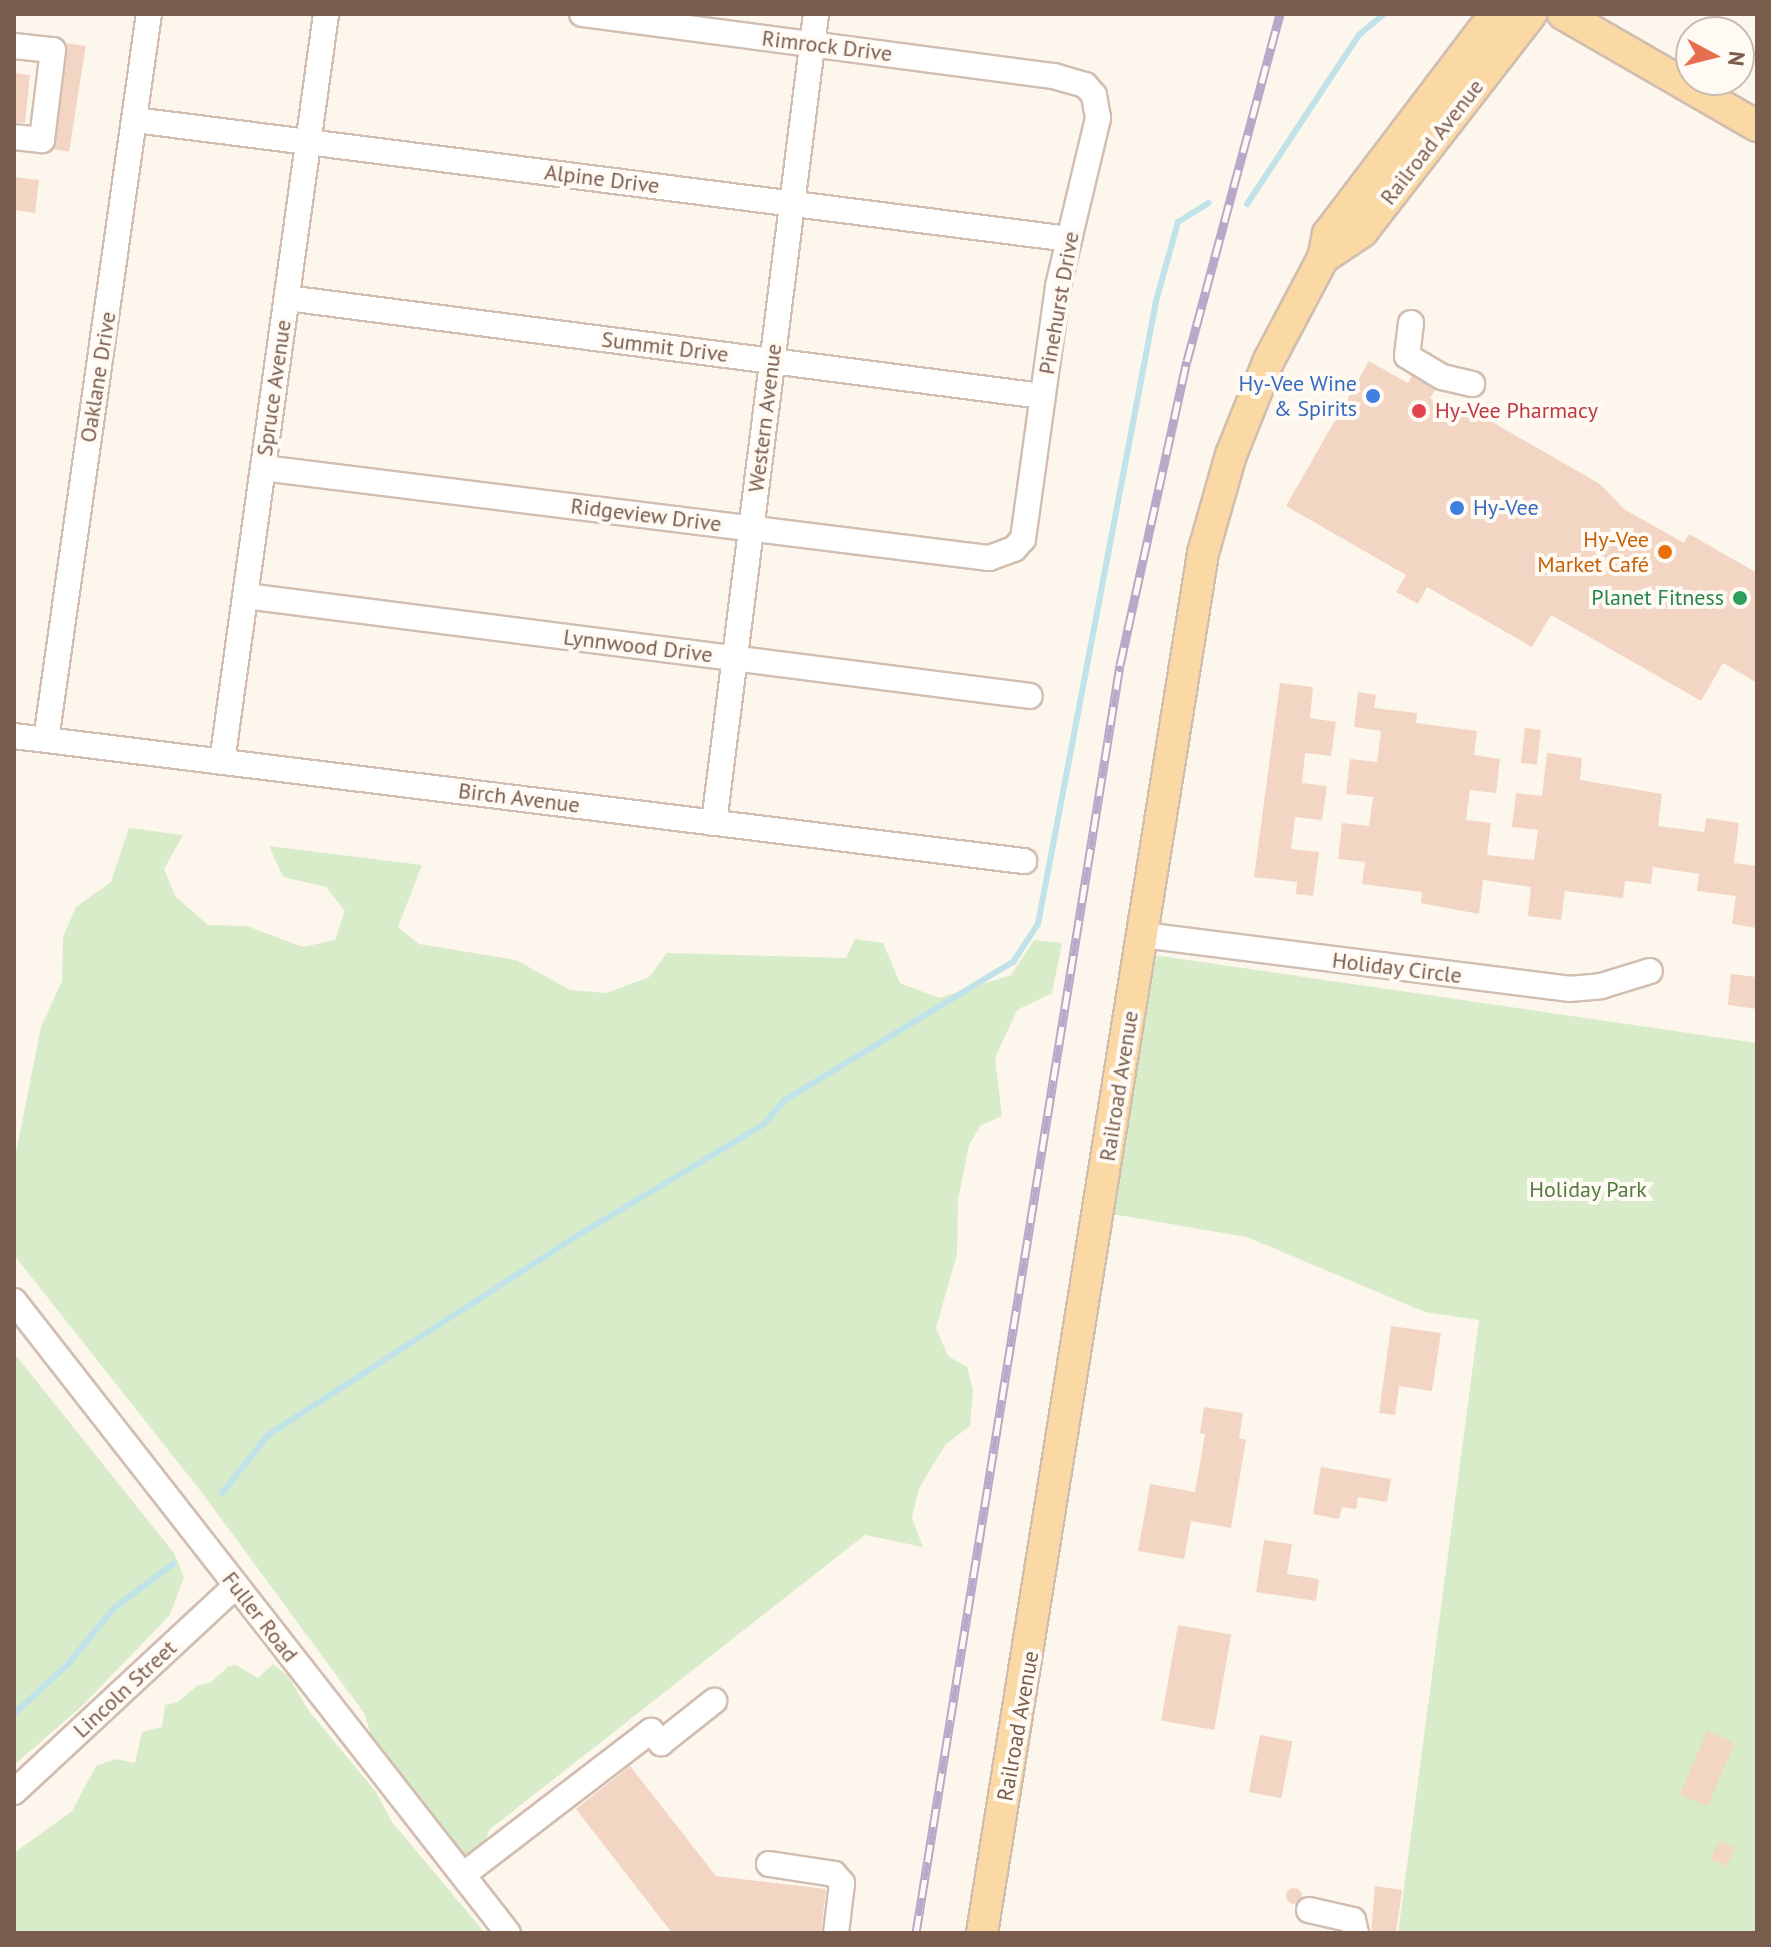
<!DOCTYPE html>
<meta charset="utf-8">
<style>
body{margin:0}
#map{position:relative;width:1771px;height:1947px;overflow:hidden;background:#fdf6ec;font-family:"PT Sans",sans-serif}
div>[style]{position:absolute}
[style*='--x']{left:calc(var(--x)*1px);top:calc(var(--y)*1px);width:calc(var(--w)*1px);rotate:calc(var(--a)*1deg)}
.green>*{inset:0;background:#d8ecc9}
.stream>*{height:6px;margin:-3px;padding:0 3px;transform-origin:3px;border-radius:3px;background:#bfe3e8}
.building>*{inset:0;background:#f3d5c3;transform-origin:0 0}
.round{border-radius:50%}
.roads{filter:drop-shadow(2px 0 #d1beb0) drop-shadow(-2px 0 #d1beb0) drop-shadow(0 2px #d1beb0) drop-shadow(0 -2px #d1beb0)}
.minor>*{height:24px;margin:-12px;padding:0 12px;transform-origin:12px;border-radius:12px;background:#fff}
.major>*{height:30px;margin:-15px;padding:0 15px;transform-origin:15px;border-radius:15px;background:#fbd9a5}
.rail>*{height:9px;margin-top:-4.5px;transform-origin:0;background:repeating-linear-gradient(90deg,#fffaf3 0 18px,#b9a8c9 0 36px);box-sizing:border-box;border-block:2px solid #b9a8c9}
.dots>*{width:22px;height:22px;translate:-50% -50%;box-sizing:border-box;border:4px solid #fffaf3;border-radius:50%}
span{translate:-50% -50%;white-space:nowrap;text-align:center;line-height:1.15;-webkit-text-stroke:8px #fffaf3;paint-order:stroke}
.street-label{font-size:22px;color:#7a5c4d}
.shop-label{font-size:22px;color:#366cbe}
.right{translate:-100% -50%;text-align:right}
.left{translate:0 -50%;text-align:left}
.health-label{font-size:22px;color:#be3a42}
.food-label{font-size:22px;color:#c56008}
.leisure-label{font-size:22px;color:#27864d}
.park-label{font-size:22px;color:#537a41}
.frame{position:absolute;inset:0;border:16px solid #7a5c4d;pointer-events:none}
.north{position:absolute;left:1675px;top:16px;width:80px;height:80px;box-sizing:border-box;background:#fffaf3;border:2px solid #cabbb1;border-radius:50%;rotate:97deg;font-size:22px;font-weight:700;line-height:32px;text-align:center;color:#7a5c4d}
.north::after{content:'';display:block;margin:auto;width:28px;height:36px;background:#e76f51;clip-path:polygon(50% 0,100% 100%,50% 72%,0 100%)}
</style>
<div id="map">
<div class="green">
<i style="clip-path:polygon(129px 828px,183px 835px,164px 869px,176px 897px,208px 925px,247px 926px,303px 947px,335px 940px,345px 911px,326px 887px,283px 877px,269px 846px,422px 865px,398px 927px,419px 944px,516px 960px,570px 990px,607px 993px,649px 977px,667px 953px,846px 958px,855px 939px,883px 943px,900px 983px,939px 998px,1011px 975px,1034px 940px,1062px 943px,1052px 993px,1017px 1010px,995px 1058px,1002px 1116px,981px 1125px,969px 1145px,958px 1200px,957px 1254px,936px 1328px,948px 1356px,967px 1367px,973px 1390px,970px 1426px,946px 1444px,919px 1488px,912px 1518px,923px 1547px,865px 1535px,489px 1830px,484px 1847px,472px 1857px,453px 1850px,376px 1749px,364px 1713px,203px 1494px,14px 1255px,14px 1163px,41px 1027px,62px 981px,63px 937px,76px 907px,111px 882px)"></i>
<i style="clip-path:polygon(1140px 953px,1757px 1043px,1757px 1933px,1398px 1933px,1479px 1320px,1425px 1312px,1247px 1237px,1100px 1212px)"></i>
<i style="clip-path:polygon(14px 1353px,174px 1553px,184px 1577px,170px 1615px,82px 1706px,14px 1765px)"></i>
<i style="clip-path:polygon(273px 1664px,288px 1676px,309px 1711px,376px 1792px,392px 1822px,485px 1933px,14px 1933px,14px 1853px,72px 1811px,96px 1766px,116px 1759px,135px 1763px,142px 1732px,162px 1727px,165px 1705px,178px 1702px,198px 1685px,210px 1683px,229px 1666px,236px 1665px,258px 1678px)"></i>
</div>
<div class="stream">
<i style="--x:1247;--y:204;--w:203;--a:-56.5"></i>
<i style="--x:1359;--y:35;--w:33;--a:-40"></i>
<i style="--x:222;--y:1493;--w:74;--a:-51.6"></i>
<i style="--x:268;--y:1435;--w:365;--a:-32.8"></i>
<i style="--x:575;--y:1237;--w:219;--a:-30.8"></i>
<i style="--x:763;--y:1125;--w:33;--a:-49"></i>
<i style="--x:785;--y:1100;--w:267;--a:-31.2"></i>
<i style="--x:1013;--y:962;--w:45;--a:-56.7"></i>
<i style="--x:1038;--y:924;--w:634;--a:-79.27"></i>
<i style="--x:1156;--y:301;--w:82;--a:-74.4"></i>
<i style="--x:1178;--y:222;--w:36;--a:-32"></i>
<i style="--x:14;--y:1714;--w:74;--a:-42.8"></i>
<i style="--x:68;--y:1664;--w:72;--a:-50.6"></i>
<i style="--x:114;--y:1608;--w:74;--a:-36.7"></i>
</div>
<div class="building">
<i style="left:67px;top:43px;width:19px;height:107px;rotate:9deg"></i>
<i style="clip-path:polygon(14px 73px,30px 75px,25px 123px,14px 122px)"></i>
<i style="clip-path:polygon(14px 177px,39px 180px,35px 213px,14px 210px)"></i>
<i style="clip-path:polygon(1369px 361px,1408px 383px,1412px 376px,1435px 390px,1430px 398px,1461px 416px,1492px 422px,1600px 484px,1624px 509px,1684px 543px,1689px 534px,1757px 573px,1757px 683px,1723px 663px,1701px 701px,1551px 615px,1532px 647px,1427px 587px,1418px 604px,1396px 592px,1406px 575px,1286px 506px)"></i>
<i style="clip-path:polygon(1280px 683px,1313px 687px,1310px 718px,1336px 722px,1331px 756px,1305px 753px,1302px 783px,1327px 786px,1322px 820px,1295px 817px,1291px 849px,1319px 852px,1313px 896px,1296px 894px,1297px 882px,1254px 877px)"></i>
<i style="clip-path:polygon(1358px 692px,1376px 695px,1374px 708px,1417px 713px,1416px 723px,1477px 731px,1474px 755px,1500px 759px,1496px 793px,1470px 790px,1466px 820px,1491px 823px,1487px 855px,1534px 860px,1538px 830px,1512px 827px,1516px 793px,1542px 796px,1547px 753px,1582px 758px,1580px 780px,1662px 794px,1658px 826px,1704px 832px,1706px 818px,1739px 823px,1734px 863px,1757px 866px,1757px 928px,1732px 924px,1736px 896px,1697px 891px,1699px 874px,1653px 867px,1651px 884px,1625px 881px,1623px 898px,1565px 891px,1561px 920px,1528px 916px,1531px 887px,1483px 880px,1479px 914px,1421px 903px,1422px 892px,1362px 884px,1365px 862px,1338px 859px,1342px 823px,1369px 826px,1373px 797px,1346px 794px,1350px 759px,1377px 762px,1381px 731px,1354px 727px)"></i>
<i style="left:1525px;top:728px;width:16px;height:35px;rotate:7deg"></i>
<i style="clip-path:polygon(1731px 974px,1757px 977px,1757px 1009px,1728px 1005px)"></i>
<i style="clip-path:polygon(1391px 1326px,1441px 1333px,1432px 1391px,1399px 1386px,1395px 1415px,1379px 1413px)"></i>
<i style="clip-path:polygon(1204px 1407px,1243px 1413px,1239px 1438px,1246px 1440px,1231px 1528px,1191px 1521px,1184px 1559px,1138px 1551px,1150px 1484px,1195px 1492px,1205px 1434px,1200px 1433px)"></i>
<i style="clip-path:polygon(1321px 1467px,1391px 1479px,1387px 1502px,1358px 1497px,1356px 1509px,1342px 1507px,1339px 1519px,1313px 1514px)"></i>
<i style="clip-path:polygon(1264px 1540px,1292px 1544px,1287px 1574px,1319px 1579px,1316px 1601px,1256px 1592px)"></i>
<i style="left:1178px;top:1625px;width:54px;height:97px;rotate:10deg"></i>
<i style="left:1707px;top:1731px;width:30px;height:69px;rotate:23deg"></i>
<i style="left:1260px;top:1735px;width:33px;height:58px;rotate:11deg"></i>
<i style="clip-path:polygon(630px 1766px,716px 1876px,826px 1889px,821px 1933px,672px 1933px,576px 1809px)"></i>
<i style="left:1719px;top:1841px;width:17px;height:20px;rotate:25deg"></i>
<i style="clip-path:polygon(1375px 1886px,1402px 1890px,1396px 1933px,1371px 1933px)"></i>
<i class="round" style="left:1286px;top:1888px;width:16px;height:16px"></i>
</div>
<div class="roads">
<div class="minor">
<i style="--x:14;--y:46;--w:39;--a:6"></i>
<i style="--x:53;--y:50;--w:91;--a:97"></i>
<i style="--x:42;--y:140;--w:28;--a:-174"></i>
<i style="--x:135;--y:120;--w:942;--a:7.26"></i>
<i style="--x:287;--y:298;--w:761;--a:7.4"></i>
<i style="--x:1411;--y:323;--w:33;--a:97"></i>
<i style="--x:1407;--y:356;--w:41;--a:31"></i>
<i style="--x:1442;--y:377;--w:31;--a:13"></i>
<i style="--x:263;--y:468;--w:732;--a:7.07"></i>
<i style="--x:989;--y:558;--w:27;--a:-20"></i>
<i style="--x:1014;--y:549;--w:13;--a:-48"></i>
<i style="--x:1023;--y:539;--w:255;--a:-82.1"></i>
<i style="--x:1058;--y:286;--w:173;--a:-76.6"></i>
<i style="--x:1098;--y:118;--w:23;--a:-100"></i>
<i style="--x:1094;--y:95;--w:13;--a:-132"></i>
<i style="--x:1085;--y:85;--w:33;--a:-164"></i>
<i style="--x:1053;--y:76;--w:475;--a:-172.5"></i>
<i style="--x:246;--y:596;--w:790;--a:7.27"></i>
<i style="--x:14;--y:736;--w:1018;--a:7.06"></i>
<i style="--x:46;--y:740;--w:733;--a:-81.93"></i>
<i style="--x:222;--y:762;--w:755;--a:-82.08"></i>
<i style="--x:714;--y:823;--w:815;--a:-82.81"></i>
<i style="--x:1143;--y:935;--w:429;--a:7.2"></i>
<i style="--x:1569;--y:989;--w:32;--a:-5"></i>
<i style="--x:1601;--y:986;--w:51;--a:-17"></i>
<i style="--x:14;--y:1301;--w:802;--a:51.99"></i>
<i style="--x:14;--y:1792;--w:303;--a:-42.9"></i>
<i style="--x:769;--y:1864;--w:66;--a:8.7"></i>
<i style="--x:834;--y:1874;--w:12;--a:48"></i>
<i style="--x:842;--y:1883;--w:50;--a:96.8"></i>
<i style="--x:463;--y:1875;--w:237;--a:-37.5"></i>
<i style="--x:651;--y:1731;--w:16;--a:50"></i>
<i style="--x:661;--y:1743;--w:68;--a:-38.4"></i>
<i style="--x:1309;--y:1910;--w:45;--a:12.8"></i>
<i style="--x:1353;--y:1920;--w:13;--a:77"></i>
</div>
<div class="major">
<i style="--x:1563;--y:14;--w:224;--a:30"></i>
<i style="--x:1323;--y:258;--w:47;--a:-33.7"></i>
<i style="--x:1362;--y:232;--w:276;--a:-52.2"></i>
<i style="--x:982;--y:1933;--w:1398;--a:-80.9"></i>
<i style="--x:1203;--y:553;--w:102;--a:-74.1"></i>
<i style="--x:1231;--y:455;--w:102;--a:-68.2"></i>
<i style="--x:1269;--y:360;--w:115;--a:-62.1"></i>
<i style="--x:1323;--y:258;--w:25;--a:-78"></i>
<i style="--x:1328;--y:234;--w:276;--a:-52.8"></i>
</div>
</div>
<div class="rail">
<i style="--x:916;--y:1933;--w:1284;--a:-80.86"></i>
<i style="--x:1120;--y:665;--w:311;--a:-77.6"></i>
<i style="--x:1187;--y:361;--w:359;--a:-75"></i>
</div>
<div class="dots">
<i style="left:1373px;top:396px;background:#3f7fe0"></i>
<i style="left:1419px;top:411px;background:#e0444e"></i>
<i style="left:1457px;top:508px;background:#3f7fe0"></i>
<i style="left:1665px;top:552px;background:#e8710a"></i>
<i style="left:1740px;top:598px;background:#2e9e5b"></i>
</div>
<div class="street-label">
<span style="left:827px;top:46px;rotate:7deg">Rimrock Drive</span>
<span style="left:1432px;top:142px;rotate:-52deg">Railroad Avenue</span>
<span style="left:602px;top:179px;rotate:7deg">Alpine Drive</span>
<span style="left:1059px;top:303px;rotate:-80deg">Pinehurst Drive</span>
<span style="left:665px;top:347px;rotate:7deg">Summit Drive</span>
<span style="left:98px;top:377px;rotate:-81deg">Oaklane Drive</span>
<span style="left:274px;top:388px;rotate:-82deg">Spruce Avenue</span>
<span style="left:765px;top:418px;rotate:-83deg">Western Avenue</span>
<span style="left:646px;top:515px;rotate:7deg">Ridgeview Drive</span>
<span style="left:638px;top:646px;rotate:7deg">Lynnwood Drive</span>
<span style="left:519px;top:798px;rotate:7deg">Birch Avenue</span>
<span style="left:1397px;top:968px;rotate:7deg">Holiday Circle</span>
<span style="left:1119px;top:1086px;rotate:-81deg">Railroad Avenue</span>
<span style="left:260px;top:1617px;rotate:52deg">Fuller Road</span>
<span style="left:125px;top:1689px;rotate:-43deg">Lincoln Street</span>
<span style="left:1018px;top:1726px;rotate:-80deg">Railroad Avenue</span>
</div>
<div class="shop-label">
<span class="right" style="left:1357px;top:396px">Hy-Vee Wine<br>&amp; Spirits</span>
<span class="left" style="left:1473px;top:508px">Hy-Vee</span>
</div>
<div class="health-label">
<span class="left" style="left:1435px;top:411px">Hy-Vee Pharmacy</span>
</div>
<div class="food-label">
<span class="right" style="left:1649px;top:552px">Hy-Vee<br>Market Café</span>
</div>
<div class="leisure-label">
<span class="right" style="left:1724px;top:598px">Planet Fitness</span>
</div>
<div class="park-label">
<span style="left:1588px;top:1190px">Holiday Park</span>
</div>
<div class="frame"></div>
<div class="north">N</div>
</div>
